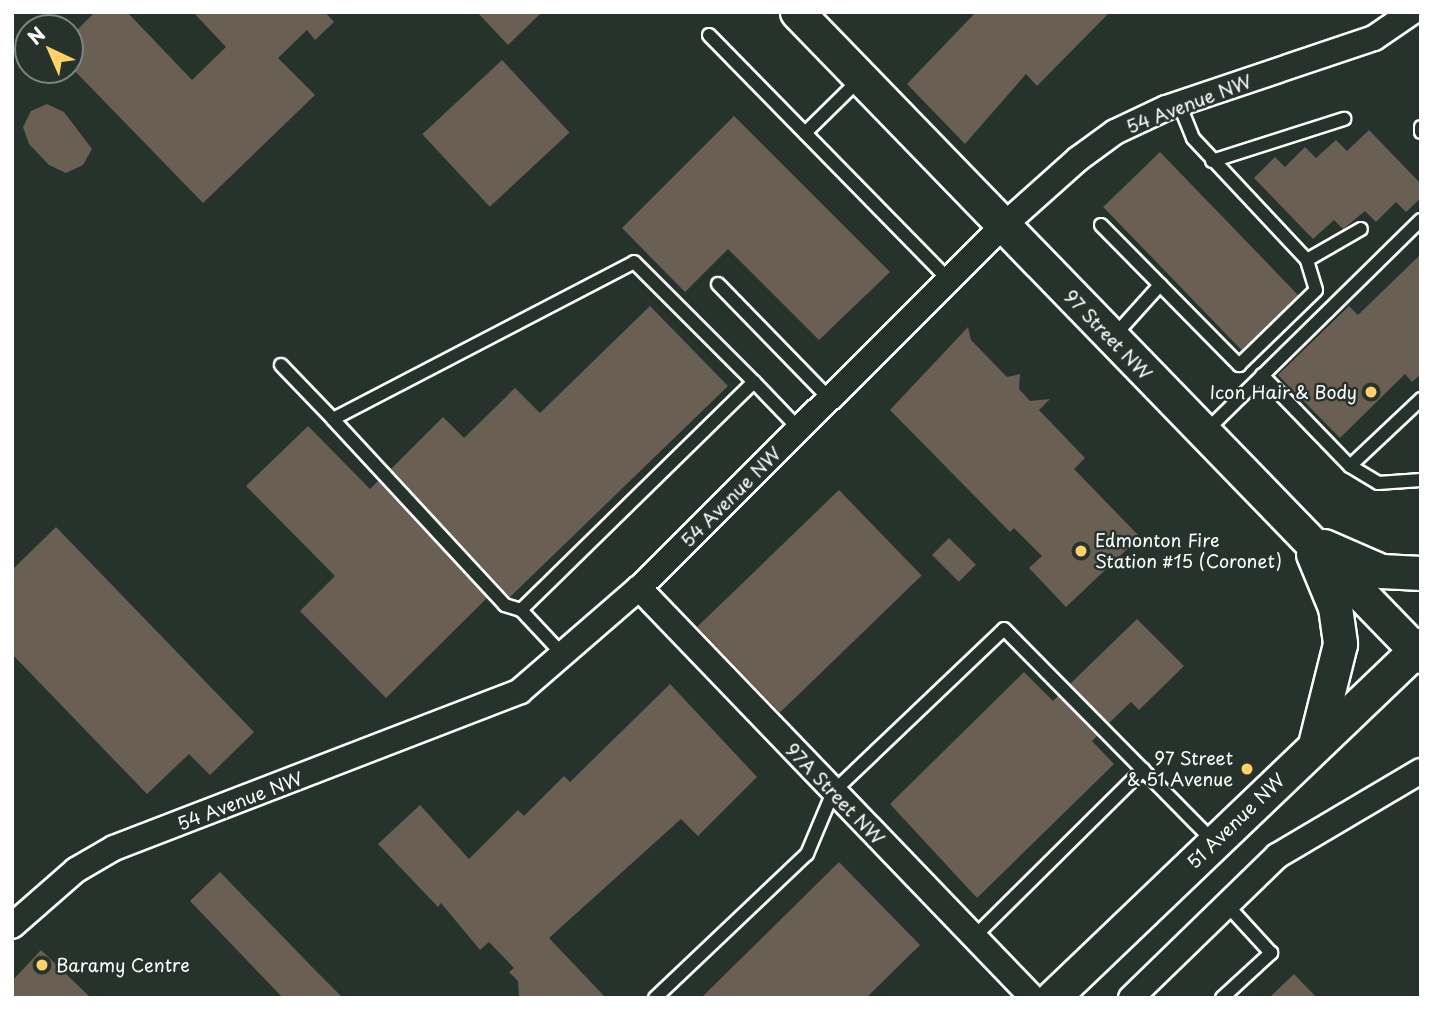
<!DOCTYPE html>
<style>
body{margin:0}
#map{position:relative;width:1433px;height:1010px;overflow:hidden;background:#26332d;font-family:"Playpen Sans",sans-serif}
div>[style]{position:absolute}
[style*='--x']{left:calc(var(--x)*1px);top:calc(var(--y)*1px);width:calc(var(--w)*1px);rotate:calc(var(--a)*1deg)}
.building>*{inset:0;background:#695f53;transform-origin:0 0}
.roads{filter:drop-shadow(2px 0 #fff) drop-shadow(-2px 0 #fff) drop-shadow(0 2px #fff) drop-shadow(0 -2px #fff)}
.lane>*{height:12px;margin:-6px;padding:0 6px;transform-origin:6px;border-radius:6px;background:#26332d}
.street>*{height:24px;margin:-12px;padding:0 12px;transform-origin:12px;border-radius:12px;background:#26332d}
.secondary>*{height:33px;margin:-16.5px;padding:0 16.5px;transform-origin:16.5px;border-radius:16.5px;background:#26332d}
.dots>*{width:19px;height:19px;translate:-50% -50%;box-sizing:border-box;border:4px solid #26332d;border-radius:50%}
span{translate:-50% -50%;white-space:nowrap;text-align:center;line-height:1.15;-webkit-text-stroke:5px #26332d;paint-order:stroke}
.street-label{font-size:18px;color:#fff}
.poi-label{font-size:18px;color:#fff}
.right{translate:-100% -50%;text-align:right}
.left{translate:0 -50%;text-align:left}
.frame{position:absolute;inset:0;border:14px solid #fff;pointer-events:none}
.north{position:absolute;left:14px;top:14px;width:70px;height:70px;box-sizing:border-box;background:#26332d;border:2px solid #7d8581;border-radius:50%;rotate:316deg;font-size:19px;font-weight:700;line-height:28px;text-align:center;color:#fff}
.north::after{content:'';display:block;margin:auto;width:24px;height:32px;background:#ffd166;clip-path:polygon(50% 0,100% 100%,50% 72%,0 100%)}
</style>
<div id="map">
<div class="building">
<i style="clip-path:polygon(95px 12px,127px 12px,192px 80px,226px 47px,193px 12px,325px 12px,334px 22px,315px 40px,307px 30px,278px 58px,315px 95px,203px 203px,70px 66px,70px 37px)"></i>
<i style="clip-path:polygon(477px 12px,542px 12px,508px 45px)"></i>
<i style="clip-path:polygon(976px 12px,1110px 12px,1037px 86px,1026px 74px,965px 144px,907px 84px)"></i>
<i style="left:502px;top:60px;width:99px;height:109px;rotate:47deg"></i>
<i style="clip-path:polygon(47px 104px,64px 112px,92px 149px,83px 165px,66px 173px,49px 165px,29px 144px,23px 127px,31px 111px)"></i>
<i style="clip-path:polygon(734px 116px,890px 272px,819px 340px,728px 249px,685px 292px,622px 228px)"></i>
<i style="clip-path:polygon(1369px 130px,1421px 184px,1421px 198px,1406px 212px,1396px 202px,1376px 222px,1365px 211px,1343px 229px,1334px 220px,1313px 239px,1254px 178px,1275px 157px,1285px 167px,1305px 147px,1316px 158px,1336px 140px,1347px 151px)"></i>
<i style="left:1160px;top:152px;width:199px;height:79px;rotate:46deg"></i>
<i style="clip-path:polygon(1421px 254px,1421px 374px,1412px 382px,1405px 374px,1340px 438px,1278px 375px,1349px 306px,1358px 315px)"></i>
<i style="clip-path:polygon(650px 306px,728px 386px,510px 597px,391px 469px,443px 417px,464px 438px,515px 388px,540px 413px)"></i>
<i style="clip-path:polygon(968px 327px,971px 340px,1007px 377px,1020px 374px,1019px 389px,1030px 401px,1050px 399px,1039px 410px,1085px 458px,1074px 469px,1140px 537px,1066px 607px,1029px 568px,1042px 556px,1014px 528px,1010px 532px,890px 410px)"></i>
<i style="clip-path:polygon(308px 426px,370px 489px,378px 481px,487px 598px,386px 698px,300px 611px,335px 576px,246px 486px)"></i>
<i style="left:839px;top:490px;width:119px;height:197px;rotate:46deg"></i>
<i style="clip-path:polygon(56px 527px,254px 732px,210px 775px,189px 754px,147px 794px,12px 654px,12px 570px)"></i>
<i style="left:949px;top:538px;width:38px;height:24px;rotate:45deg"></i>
<i style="clip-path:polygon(1137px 619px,1184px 666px,1139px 710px,1131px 702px,1109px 723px,1070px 684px)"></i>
<i style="clip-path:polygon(1024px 672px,1053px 701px,1058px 696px,1097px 736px,1092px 741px,1114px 764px,977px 898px,890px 804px)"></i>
<i style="clip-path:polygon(670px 684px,757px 777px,698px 836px,681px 819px,549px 938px,606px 998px,519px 998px,518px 981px,509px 972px,514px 968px,489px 942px,480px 950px,441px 903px,438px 907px,378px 844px,420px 805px,469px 859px,518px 810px,524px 816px,564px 776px,570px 782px)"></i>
<i style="clip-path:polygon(839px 862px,920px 945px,866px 998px,701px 998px)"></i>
<i style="clip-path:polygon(220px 872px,315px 970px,343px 998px,283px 998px,190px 901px)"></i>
<i style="clip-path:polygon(41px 950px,91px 998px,12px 998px,12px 981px)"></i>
<i style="clip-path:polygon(1294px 974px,1317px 998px,1269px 998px)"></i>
</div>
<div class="roads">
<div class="lane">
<i style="--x:709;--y:35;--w:343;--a:45.6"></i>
<i style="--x:1421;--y:127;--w:5;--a:90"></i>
<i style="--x:805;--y:133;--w:77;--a:-44.5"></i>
<i style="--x:1212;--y:161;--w:139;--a:-17.7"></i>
<i style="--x:1101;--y:225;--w:197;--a:45.4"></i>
<i style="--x:1239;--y:365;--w:107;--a:-44.2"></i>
<i style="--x:1316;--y:290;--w:31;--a:-107"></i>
<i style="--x:1307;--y:260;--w:167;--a:-133.1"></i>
<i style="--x:1193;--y:138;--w:37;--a:-112"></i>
<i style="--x:1307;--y:260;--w:62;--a:-29.9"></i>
<i style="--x:718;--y:284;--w:161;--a:45.8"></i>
<i style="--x:1114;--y:336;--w:69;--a:-48"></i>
<i style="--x:281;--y:365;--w:75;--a:46.1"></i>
<i style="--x:1262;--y:375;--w:127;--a:46"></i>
<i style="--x:1350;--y:466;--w:33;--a:31"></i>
<i style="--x:1378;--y:483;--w:43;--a:-4"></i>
<i style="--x:1206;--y:431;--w:301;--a:-44.5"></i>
<i style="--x:1350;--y:466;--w:98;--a:-43.3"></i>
<i style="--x:521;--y:610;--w:17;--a:-163"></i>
<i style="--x:505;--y:605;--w:253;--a:-132.8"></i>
<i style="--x:333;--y:419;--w:339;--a:-27.5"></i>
<i style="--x:634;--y:262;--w:170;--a:45"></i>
<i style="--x:565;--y:657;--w:64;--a:-133.1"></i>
<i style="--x:521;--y:610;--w:326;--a:-44.4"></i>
<i style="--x:754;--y:382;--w:65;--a:46.2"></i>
<i style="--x:974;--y:937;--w:238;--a:-44.7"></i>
<i style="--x:655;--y:998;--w:209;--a:-43.5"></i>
<i style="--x:807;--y:854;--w:67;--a:-67.2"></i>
<i style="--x:833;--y:792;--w:236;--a:-43.6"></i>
<i style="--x:1004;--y:629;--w:299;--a:45.4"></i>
<i style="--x:1222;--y:998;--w:67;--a:-42.6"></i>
<i style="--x:1271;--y:953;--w:65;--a:-132.5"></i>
</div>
<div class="street">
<i style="--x:639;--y:588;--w:569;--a:46.14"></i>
<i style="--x:12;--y:926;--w:85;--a:-41.2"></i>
<i style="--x:76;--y:870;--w:44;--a:-30.1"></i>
<i style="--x:114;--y:848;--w:435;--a:-21.1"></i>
<i style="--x:520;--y:691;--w:157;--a:-40.9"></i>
<i style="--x:639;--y:588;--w:513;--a:-44.84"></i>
<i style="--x:1003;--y:226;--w:101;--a:-41.8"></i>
<i style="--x:1078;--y:159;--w:46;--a:-36.1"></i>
<i style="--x:1115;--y:132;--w:56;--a:-25.2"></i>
<i style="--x:1166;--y:108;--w:219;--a:-18.6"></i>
<i style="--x:1374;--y:38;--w:46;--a:-34.4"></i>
<i style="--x:1131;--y:998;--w:204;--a:-44.2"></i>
<i style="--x:1277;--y:856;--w:167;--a:-30.6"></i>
</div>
<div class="secondary">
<i style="--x:797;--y:12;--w:897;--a:45.9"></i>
<i style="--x:1324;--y:546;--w:62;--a:23.7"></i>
<i style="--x:1381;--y:571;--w:40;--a:2.9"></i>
<i style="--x:1313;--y:554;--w:57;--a:67.5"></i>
<i style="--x:1335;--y:607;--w:37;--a:82"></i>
<i style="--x:1340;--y:644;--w:99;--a:104"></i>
<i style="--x:1052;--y:998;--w:511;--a:-43.73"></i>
</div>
</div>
<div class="dots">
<i style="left:1371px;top:392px;background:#ffd166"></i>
<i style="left:1081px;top:551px;background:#ffd166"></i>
<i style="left:1247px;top:769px;background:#ffd166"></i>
<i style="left:42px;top:965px;background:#ffd166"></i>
</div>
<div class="street-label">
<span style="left:1189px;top:104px;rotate:-21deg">54 Avenue NW</span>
<span style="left:1108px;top:335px;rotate:46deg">97 Street NW</span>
<span style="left:731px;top:497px;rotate:-45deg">54 Avenue NW</span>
<span style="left:835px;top:794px;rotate:46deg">97A Street NW</span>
<span style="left:240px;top:801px;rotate:-21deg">54 Avenue NW</span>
<span style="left:1236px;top:821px;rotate:-44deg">51 Avenue NW</span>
</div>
<div class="poi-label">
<span class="right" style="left:1357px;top:392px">Icon Hair &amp; Body</span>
<span class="left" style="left:1095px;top:551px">Edmonton Fire<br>Station #15 (Coronet)</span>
<span class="right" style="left:1233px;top:769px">97 Street<br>&amp; 51 Avenue</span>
<span class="left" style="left:56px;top:965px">Baramy Centre</span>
</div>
<div class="frame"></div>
<div class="north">N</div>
</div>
